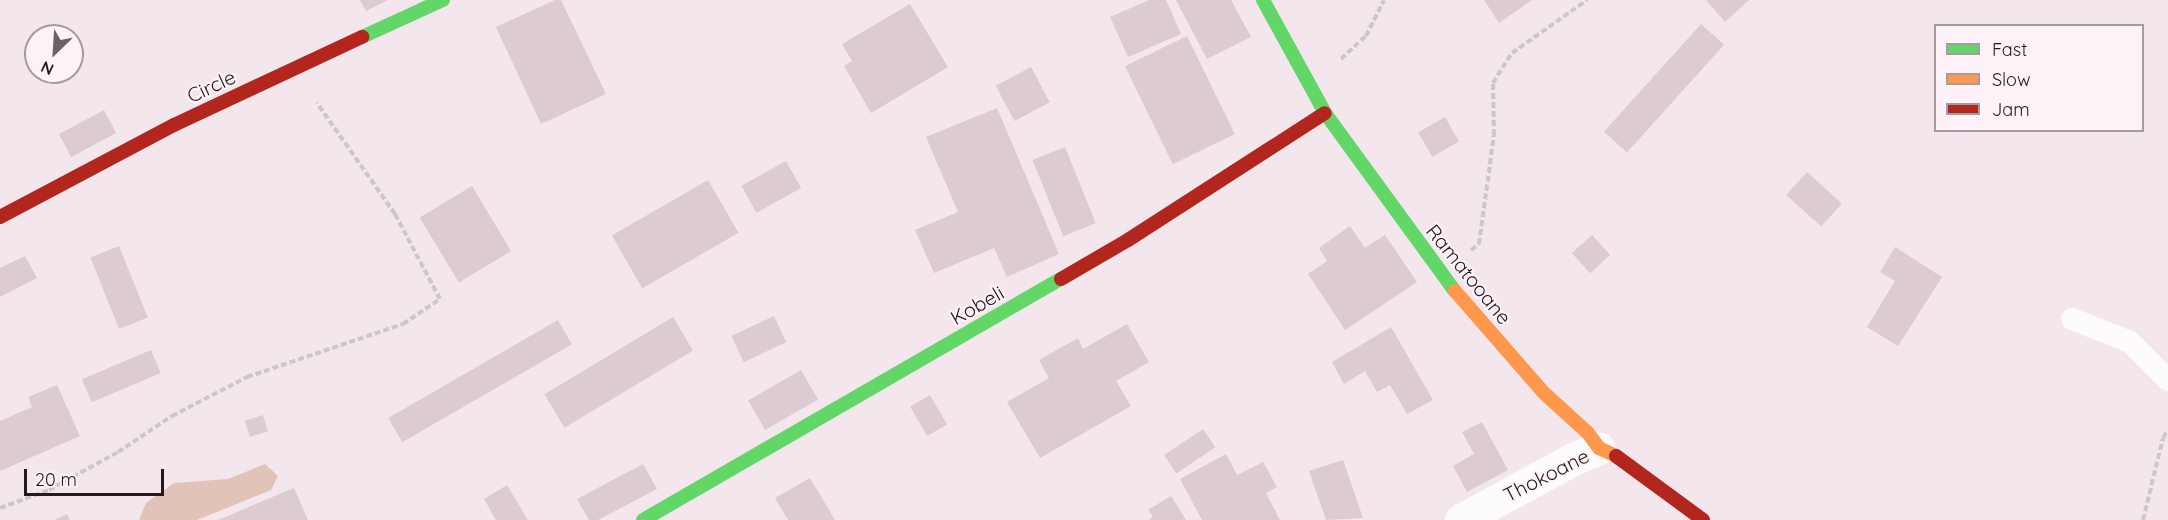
<!DOCTYPE html>
<style>
body{margin:0}
#map{position:relative;width:2168px;height:520px;overflow:hidden;background:#f3e6ec;font-family:Quicksand,sans-serif}
div>[style]{position:absolute}
[style*='--x']{left:calc(var(--x)*1px);top:calc(var(--y)*1px);width:calc(var(--w)*1px);rotate:calc(var(--a)*1deg)}
.forest>*{inset:0;background:#e1c3b8}
.building>*{inset:0;background:#dccccf;transform-origin:0 0}
.path>*{height:4px;margin-top:-2px;transform-origin:0;background:repeating-linear-gradient(90deg,#ccc8ca 0 6px,transparent 0 9px)}
.lane>*{height:22px;margin:-11px;padding:0 11px;transform-origin:11px;border-radius:11px;background:#fdfbfc}
.street>*{height:33px;margin:-16.5px;padding:0 16.5px;transform-origin:16.5px;border-radius:16.5px;background:#fdfbfc}
.fast>*{height:14px;margin:-7px;padding:0 7px;transform-origin:7px;border-radius:7px;background:#63d668}
.slow>*{height:14px;margin:-7px;padding:0 7px;transform-origin:7px;border-radius:7px;background:#ff974d}
.jam>*{height:14px;margin:-7px;padding:0 7px;transform-origin:7px;border-radius:7px;background:#b3261e}
span{translate:-50% -50%;white-space:nowrap;text-align:center;line-height:1.15;-webkit-text-stroke:4.5px #fcf2f7;paint-order:stroke}
.street-label{font-size:20px;color:#231a1e}
.legend{position:absolute;left:1934px;top:24px;width:210px;height:108px;box-sizing:border-box;background:#fcf2f7;border:2px solid #a59ca0;margin:0;padding:8px 10px;list-style:none;font-size:18px;color:#231a1e}
.legend li{display:flex;align-items:center;gap:12px;height:30px}
.legend b{width:30px;border:2px solid #a59ca0}
.north{position:absolute;left:24px;top:24px;width:60px;height:60px;box-sizing:border-box;background:#fcf2f7;border:2px solid #a59ca0;border-radius:50%;rotate:205deg;font-size:16px;font-weight:700;line-height:24px;text-align:center;color:#231a1e}
.north::after{content:'';display:block;margin:auto;width:21px;height:27px;background:#6c6166;clip-path:polygon(50% 0,100% 100%,50% 72%,0 100%)}
.scale{position:absolute;left:24px;top:469px;width:140px;height:27px;box-sizing:border-box;border:3px solid #231a1e;border-top:0;padding-left:8px;font-size:18px;line-height:21px;white-space:nowrap;color:#231a1e;-webkit-text-stroke:4px #fcf2f7;paint-order:stroke}
</style>
<div id="map">
<div class="forest">
<i style="clip-path:polygon(265px 464px,278px 476px,271px 490px,197px 520px,139px 520px,146px 503px,174px 483px,228px 479px)"></i>
</div>
<div class="building">
<i style="clip-path:polygon(360px 0,388px 0,366px 11px)"></i>
<i style="clip-path:polygon(555px 0,561px 0,606px 94px,541px 124px,496px 27px)"></i>
<i style="clip-path:polygon(1149px 0,1166px 0,1181px 34px,1128px 57px,1110px 17px)"></i>
<i style="clip-path:polygon(1176px 0,1231px 0,1251px 37px,1207px 59px)"></i>
<i style="clip-path:polygon(1484px 0,1532px 0,1499px 23px)"></i>
<i style="clip-path:polygon(1706px 0,1749px 0,1725px 22px)"></i>
<i style="clip-path:polygon(910px 4px,948px 67px,871px 113px,844px 66px,852px 61px,842px 44px)"></i>
<i style="left:1701px;top:24px;width:31px;height:145px;rotate:42deg"></i>
<i style="left:1187px;top:36px;width:109px;height:69px;rotate:64deg"></i>
<i style="left:1031px;top:67px;width:40px;height:40px;rotate:62deg"></i>
<i style="clip-path:polygon(997px 108px,1059px 254px,1007px 277px,994px 248px,934px 273px,915px 230px,958px 212px,926px 137px)"></i>
<i style="left:104px;top:110px;width:26px;height:51px;rotate:62deg"></i>
<i style="left:1445px;top:117px;width:28px;height:31px;rotate:60deg"></i>
<i style="left:1065px;top:147px;width:82px;height:35px;rotate:68deg"></i>
<i style="left:786px;top:161px;width:31px;height:51px;rotate:61deg"></i>
<i style="left:1807px;top:172px;width:47px;height:31px;rotate:42deg"></i>
<i style="left:708px;top:180px;width:61px;height:111px;rotate:60deg"></i>
<i style="left:472px;top:186px;width:76px;height:61px;rotate:59deg"></i>
<i style="clip-path:polygon(1350px 226px,1365px 248px,1385px 235px,1417px 282px,1345px 330px,1308px 274px,1327px 261px,1319px 248px)"></i>
<i style="left:1592px;top:235px;width:27px;height:27px;rotate:48deg"></i>
<i style="left:119px;top:246px;width:77px;height:31px;rotate:68deg"></i>
<i style="clip-path:polygon(1895px 247px,1942px 277px,1898px 346px,1867px 327px,1895px 281px,1880px 272px)"></i>
<i style="clip-path:polygon(25px 256px,37px 278px,0 297px,0 268px)"></i>
<i style="left:774px;top:316px;width:29px;height:47px;rotate:65deg"></i>
<i style="left:673px;top:317px;width:39px;height:150px;rotate:59deg"></i>
<i style="left:558px;top:320px;width:28px;height:196px;rotate:60deg"></i>
<i style="clip-path:polygon(1127px 324px,1149px 362px,1116px 381px,1131px 406px,1040px 458px,1007px 402px,1049px 378px,1039px 360px,1078px 338px,1083px 349px)"></i>
<i style="clip-path:polygon(1391px 327px,1433px 400px,1407px 414px,1390px 385px,1377px 392px,1365px 371px,1344px 384px,1332px 362px)"></i>
<i style="left:151px;top:350px;width:25px;height:75px;rotate:67deg"></i>
<i style="left:801px;top:370px;width:34px;height:61px;rotate:60deg"></i>
<i style="clip-path:polygon(57px 385px,80px 436px,0 471px,0 421px,32px 407px,28px 397px)"></i>
<i style="left:930px;top:395px;width:34px;height:23px;rotate:60deg"></i>
<i style="left:263px;top:415px;width:17px;height:19px;rotate:73deg"></i>
<i style="clip-path:polygon(1482px 422px,1508px 470px,1467px 492px,1453px 466px,1474px 454px,1462px 432px)"></i>
<i style="left:1203px;top:429px;width:22px;height:47px;rotate:56deg"></i>
<i style="clip-path:polygon(1226px 454px,1237px 475px,1263px 462px,1277px 487px,1266px 493px,1280px 520px,1202px 520px,1180px 479px)"></i>
<i style="clip-path:polygon(1343px 460px,1363px 518px,1326px 520px,1309px 471px)"></i>
<i style="clip-path:polygon(643px 464px,657px 489px,598px 520px,589px 520px,577px 499px)"></i>
<i style="clip-path:polygon(810px 478px,835px 520px,788px 520px,775px 498px)"></i>
<i style="clip-path:polygon(507px 485px,528px 520px,496px 520px,484px 499px)"></i>
<i style="clip-path:polygon(294px 488px,308px 520px,218px 520px)"></i>
<i style="clip-path:polygon(1171px 496px,1186px 520px,1148px 520px,1153px 517px,1148px 510px)"></i>
<i style="clip-path:polygon(67px 514px,70px 520px,54px 520px)"></i>
</div>
<div class="path">
<i style="--x:1341;--y:59;--w:34;--a:-43"></i>
<i style="--x:1366;--y:36;--w:40;--a:-63.4"></i>
<i style="--x:1471;--y:250;--w:10;--a:-37"></i>
<i style="--x:1479;--y:244;--w:110;--a:-82.2"></i>
<i style="--x:1494;--y:135;--w:52;--a:-91.1"></i>
<i style="--x:1493;--y:83;--w:36;--a:-58"></i>
<i style="--x:1512;--y:53;--w:92;--a:-35.2"></i>
<i style="--x:0;--y:508;--w:52;--a:-20.2"></i>
<i style="--x:49;--y:490;--w:79;--a:-28.8"></i>
<i style="--x:118;--y:452;--w:65;--a:-33.7"></i>
<i style="--x:172;--y:416;--w:85;--a:-27.5"></i>
<i style="--x:247;--y:377;--w:165;--a:-18.8"></i>
<i style="--x:403;--y:324;--w:45;--a:-34"></i>
<i style="--x:440;--y:299;--w:96;--a:-117.9"></i>
<i style="--x:395;--y:214;--w:136;--a:-125.1"></i>
<i style="--x:2143;--y:520;--w:84;--a:-76.3"></i>
<i style="--x:2163;--y:438;--w:9;--a:-58"></i>
</div>
<div class="lane">
<i style="--x:2072;--y:319;--w:62;--a:21.6"></i>
<i style="--x:2130;--y:342;--w:54;--a:45"></i>
</div>
<div class="street">
<i style="--x:1461;--y:520;--w:125;--a:-28.6"></i>
<i style="--x:1571;--y:460;--w:30;--a:-23"></i>
</div>
<div class="fast">
<i style="--x:1263;--y:0;--w:129;--a:61.2"></i>
<i style="--x:1325;--y:113;--w:220;--a:53.9"></i>
<i style="--x:362;--y:37;--w:89;--a:-24.6"></i>
<i style="--x:643;--y:520;--w:482;--a:-30"></i>
</div>
<div class="slow">
<i style="--x:1455;--y:291;--w:135;--a:48.9"></i>
<i style="--x:1544;--y:393;--w:59;--a:42.3"></i>
<i style="--x:1588;--y:433;--w:19;--a:54"></i>
<i style="--x:1599;--y:448;--w:19;--a:25"></i>
</div>
<div class="jam">
<i style="--x:0;--y:217;--w:197;--a:-27.9"></i>
<i style="--x:174;--y:125;--w:208;--a:-25.1"></i>
<i style="--x:1061;--y:279;--w:78;--a:-30.2"></i>
<i style="--x:1128;--y:240;--w:234;--a:-32.8"></i>
<i style="--x:1616;--y:456;--w:108;--a:36.3"></i>
</div>
<div class="street-label">
<span style="left:211px;top:86px;rotate:-25deg">Circle</span>
<span style="left:1469px;top:274px;rotate:51deg">Ramatooane</span>
<span style="left:977px;top:305px;rotate:-30deg">Kobeli</span>
<span style="left:1546px;top:475px;rotate:-27deg">Thokoane</span>
</div>
<ul class="legend">
<li><b style="height:8px;background:#63d668"></b>Fast</li>
<li><b style="height:8px;background:#ff974d"></b>Slow</li>
<li><b style="height:8px;background:#b3261e"></b>Jam</li>
</ul>
<div class="north">N</div>
<div class="scale">20 m</div>
</div>
